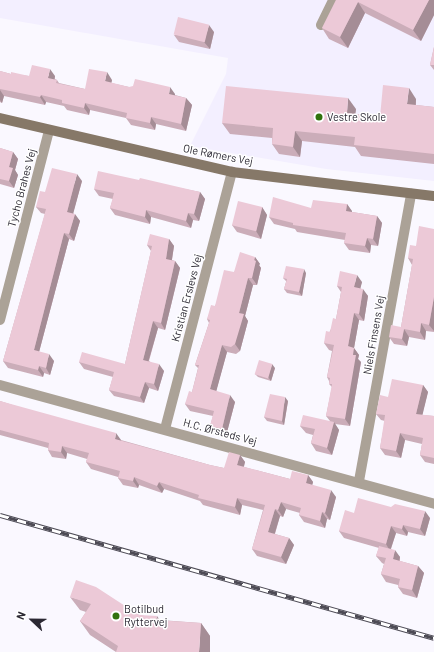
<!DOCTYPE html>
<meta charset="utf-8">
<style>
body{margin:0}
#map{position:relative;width:434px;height:652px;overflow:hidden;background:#faf8ff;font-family:Barlow,sans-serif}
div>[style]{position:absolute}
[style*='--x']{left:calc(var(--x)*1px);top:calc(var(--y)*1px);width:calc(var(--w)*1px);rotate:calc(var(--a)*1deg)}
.built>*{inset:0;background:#f3efff}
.street>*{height:10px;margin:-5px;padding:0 5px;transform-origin:5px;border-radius:5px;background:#aba297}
.secondary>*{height:10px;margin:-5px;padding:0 5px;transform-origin:5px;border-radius:5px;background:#867868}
.rail>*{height:4.5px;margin-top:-2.25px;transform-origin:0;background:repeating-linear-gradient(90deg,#fff 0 9px,#4d4b55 0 18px);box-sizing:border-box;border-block:1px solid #4d4b55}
.wall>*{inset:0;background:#cbadb9}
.shaded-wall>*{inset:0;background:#a58d96}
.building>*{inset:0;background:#ecc9d7;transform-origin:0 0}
.dots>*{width:11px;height:11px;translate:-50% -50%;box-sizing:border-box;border:2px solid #fff;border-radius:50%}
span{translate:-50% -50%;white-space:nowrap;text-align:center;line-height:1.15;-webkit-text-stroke:3px #fff;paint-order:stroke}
.poi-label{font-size:11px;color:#2b2833}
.left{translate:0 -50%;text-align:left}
.street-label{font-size:11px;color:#2b2833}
.north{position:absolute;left:12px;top:600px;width:40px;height:40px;-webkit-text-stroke:3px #fff;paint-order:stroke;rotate:292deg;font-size:11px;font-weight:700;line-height:16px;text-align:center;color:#2b2833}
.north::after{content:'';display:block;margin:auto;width:14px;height:18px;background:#2b2833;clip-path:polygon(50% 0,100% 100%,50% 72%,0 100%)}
</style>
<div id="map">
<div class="built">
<i style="clip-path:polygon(0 0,434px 0,434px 181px,326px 169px,190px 146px,226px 74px,228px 58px,0 18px)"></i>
</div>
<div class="street">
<i style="--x:321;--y:25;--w:28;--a:-64"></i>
<i style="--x:0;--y:320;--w:196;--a:-75.5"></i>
<i style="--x:0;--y:385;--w:450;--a:15.3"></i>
<i style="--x:165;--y:429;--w:266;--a:-75.4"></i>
<i style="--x:359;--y:481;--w:292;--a:-79.7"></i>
</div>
<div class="secondary">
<i style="--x:0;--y:118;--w:238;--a:13.1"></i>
<i style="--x:232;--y:172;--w:203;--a:6.8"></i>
</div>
<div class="rail">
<i style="--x:0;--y:515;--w:451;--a:15.8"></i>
</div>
<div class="wall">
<i style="clip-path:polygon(336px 0,434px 0,434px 15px,421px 41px,365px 13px,348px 48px,329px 39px,322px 28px)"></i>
<i style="clip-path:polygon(214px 32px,210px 49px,179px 42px,174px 35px)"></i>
<i style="clip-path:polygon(434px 47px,434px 70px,430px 65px)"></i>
<i style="clip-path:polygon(0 71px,11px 74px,29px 76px,55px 76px,55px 79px,57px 80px,59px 83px,85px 89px,112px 80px,111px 83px,129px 87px,175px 94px,175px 95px,186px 98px,192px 105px,186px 131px,156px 124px,155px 130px,131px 125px,126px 118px,90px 110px,89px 115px,67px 110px,64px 106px,46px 102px,45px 105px,4px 96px,2px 103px,0 102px)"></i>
<i style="clip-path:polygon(416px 99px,416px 105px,434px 107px,434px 164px,361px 156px,355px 147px,302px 141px,300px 157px,279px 154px,272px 144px,272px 138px,230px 134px,222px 123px,356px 109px,355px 114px,380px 117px)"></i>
<i style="clip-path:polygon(0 148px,13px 152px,18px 159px,15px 170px,18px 175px,14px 188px,0 184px)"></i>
<i style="clip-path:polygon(139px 180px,200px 192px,205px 199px,199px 221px,193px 220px,191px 228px,151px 217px,150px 224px,115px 215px,110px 208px,113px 199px,99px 196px,94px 189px)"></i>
<i style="clip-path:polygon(82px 181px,73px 213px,80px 221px,74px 241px,69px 239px,39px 352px,54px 361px,50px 375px,44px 373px,43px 377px,8px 368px,3px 361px,45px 214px,41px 213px,36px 207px,45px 192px)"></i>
<i style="clip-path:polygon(347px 204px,352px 212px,377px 216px,382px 223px,378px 246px,371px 245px,370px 253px,349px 250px,344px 243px,345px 240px,297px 232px,295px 229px,274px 224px,269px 217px,311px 208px)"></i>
<i style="clip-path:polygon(262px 207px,267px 215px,261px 239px,237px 232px,232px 225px)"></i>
<i style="clip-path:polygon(434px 229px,434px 332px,426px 331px,425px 340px,409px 337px,407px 346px,394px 344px,389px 337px,401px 327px,412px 265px,408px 258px,416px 246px)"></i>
<i style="clip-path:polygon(169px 239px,174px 246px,172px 260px,175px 261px,180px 268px,165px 330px,158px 328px,149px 361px,164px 371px,158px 391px,149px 388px,144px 403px,114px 396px,109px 390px,113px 377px,84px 369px,79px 362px,125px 364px,151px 251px,147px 245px)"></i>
<i style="clip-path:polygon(255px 257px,260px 264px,259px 265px,261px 268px,257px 285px,253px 285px,245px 316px,248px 321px,240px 351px,236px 354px,227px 352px,216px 391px,235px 402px,226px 436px,215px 433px,210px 426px,213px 416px,190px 411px,185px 404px,192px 392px,198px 368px,195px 365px,209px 323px,207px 319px,215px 306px,234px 272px)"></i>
<i style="clip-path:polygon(306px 273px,302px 296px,287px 293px,284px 289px,286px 282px,286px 281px,283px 278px)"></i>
<i style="clip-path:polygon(362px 282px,360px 288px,368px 296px,364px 321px,359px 320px,354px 348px,359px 355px,358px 359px,361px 362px,350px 426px,335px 424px,339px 430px,332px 455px,316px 451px,311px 443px,313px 435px,306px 433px,300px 426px,330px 421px,326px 416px,332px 387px,329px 384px,329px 381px,327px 377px,332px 351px,329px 350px,324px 343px,336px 319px,341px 292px,337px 286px)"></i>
<i style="clip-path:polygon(275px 368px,271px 381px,258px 377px,255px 374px)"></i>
<i style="clip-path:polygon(423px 385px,428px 392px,422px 415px,434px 416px,434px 464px,425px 462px,420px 455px,422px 444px,405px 440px,401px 458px,385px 455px,380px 448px,385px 421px,381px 420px,376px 414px,388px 397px)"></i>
<i style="clip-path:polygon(0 401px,121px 440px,210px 465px,224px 468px,240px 455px,245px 462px,244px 467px,290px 479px,308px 475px,313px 482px,312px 485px,336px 497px,330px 520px,327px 519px,325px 528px,304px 522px,299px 515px,300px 513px,286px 509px,283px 517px,280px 516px,275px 534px,289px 538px,294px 545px,286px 564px,257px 556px,252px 549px,263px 510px,242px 505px,240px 515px,203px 505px,200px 501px,164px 489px,162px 493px,139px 485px,138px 488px,123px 485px,118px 478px,118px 477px,91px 469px,86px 462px,87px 459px,67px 453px,66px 459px,52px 457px,48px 450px,48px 448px,0 435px)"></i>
<i style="clip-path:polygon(288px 401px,284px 425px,267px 421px,264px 417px)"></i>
<i style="clip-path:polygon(354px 513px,430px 518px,425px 536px,408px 532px,407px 536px,396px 533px,391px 549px,400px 557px,400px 561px,418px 566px,424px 573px,417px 598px,403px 594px,398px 587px,398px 585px,386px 582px,381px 574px,384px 564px,382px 563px,376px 556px,379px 548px,344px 538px,339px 531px)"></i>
<i style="clip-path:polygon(70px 597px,160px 620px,201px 623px,210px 636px,116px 652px,90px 635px,80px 621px,86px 612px,80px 610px)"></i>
</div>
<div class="shaded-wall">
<i style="clip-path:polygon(429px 0,434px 0,434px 15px,421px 41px,413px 30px)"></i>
<i style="clip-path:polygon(358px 2px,365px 13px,348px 48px,340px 37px)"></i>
<i style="clip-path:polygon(209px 25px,214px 32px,210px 49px,204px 42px)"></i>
<i style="clip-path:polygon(50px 69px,55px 76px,53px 85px,48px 78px)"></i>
<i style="clip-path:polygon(107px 72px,112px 80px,110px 89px,105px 81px)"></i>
<i style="clip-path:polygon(170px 87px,175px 94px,174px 101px,169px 94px)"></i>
<i style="clip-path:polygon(409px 88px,416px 99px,415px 115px,407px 104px)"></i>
<i style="clip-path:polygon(0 90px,4px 96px,2px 103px,0 100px)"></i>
<i style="clip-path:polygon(41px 95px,46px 102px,45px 105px,40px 97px)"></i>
<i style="clip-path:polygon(186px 98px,192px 105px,186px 131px,181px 124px)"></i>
<i style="clip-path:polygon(348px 98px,356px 109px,354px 124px,347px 113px)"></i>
<i style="clip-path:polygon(85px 103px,90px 110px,89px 115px,84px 108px)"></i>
<i style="clip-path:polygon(151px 117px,156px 124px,155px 130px,150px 123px)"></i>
<i style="clip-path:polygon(295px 131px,302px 141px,300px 157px,293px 147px)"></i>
<i style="clip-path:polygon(13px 152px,18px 159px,15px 170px,18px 175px,14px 188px,9px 181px,9px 167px)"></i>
<i style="clip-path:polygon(77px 174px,82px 181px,72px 218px,67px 212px)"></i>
<i style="clip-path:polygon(200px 192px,205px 199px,199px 221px,194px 214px)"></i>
<i style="clip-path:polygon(347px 204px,352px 211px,351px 218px,346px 211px)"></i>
<i style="clip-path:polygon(262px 207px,267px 215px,261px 239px,256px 231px)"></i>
<i style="clip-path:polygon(146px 210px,151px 217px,150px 224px,145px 217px)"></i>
<i style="clip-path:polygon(188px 213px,193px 220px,191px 228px,186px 221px)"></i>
<i style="clip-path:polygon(75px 214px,80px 221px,74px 241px,69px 234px)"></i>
<i style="clip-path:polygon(377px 216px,382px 223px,378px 246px,373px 239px)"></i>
<i style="clip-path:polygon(64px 233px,69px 239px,38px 356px,34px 350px)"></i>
<i style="clip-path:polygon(367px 238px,371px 245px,370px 253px,365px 246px)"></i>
<i style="clip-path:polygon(169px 239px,174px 246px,171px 265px,166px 259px)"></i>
<i style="clip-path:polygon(255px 257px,260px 264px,259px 265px,261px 268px,257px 285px,252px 278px)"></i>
<i style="clip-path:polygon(175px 261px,180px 268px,165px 330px,161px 323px)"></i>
<i style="clip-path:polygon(304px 269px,306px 273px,302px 296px,299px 292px)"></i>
<i style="clip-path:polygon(357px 275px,362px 282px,359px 294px,354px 287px)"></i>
<i style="clip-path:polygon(248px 278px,253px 285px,245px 316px,248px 321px,240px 351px,235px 344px,239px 313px)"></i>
<i style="clip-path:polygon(363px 289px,368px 296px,364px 321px,359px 314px)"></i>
<i style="clip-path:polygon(434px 297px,434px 331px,429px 325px)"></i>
<i style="clip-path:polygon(354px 313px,359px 320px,354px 348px,359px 355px,358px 359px,361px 362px,350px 426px,345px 419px,348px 346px)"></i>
<i style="clip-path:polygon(153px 321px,158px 328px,147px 366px,143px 360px)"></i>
<i style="clip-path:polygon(421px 323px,426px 331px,425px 340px,420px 332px)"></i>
<i style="clip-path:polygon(404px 329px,409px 337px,407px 346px,402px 339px)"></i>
<i style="clip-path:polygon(222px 345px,227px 352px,215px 396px,210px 389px)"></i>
<i style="clip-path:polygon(49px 354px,54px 361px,50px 375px,46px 368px)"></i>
<i style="clip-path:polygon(159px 364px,164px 371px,158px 391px,154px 384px)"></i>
<i style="clip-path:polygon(272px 364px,275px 368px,271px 381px,268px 377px)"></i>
<i style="clip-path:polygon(39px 366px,44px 373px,43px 377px,38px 370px)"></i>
<i style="clip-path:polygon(145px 382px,149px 388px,144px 403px,140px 397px)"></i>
<i style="clip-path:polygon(423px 385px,428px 392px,421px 421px,416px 414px)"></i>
<i style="clip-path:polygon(230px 395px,235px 402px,226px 436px,222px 429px)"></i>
<i style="clip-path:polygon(285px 397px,288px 401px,284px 425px,282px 421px)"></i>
<i style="clip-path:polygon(334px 422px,339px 430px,332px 455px,327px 448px)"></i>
<i style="clip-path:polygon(116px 433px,121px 440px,120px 446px,115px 439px)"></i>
<i style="clip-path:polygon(400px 433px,405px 440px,401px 458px,396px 451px)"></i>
<i style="clip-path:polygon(62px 446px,67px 453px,66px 459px,61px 452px)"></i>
<i style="clip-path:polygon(240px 455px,245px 462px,242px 472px,237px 465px)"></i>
<i style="clip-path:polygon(308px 475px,313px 482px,311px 490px,306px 483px)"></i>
<i style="clip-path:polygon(134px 477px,139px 485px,138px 488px,133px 481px)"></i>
<i style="clip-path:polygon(159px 482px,164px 489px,162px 493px,157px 486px)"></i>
<i style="clip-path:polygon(331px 490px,336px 497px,330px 520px,325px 513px)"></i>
<i style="clip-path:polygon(237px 498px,242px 505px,240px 515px,235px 507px)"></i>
<i style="clip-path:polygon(281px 502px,286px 509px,283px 517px,278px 510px)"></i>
<i style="clip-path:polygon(275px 509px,280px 516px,273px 539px,268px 532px)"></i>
<i style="clip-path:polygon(425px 511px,430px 518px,425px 536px,420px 529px)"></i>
<i style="clip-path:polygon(322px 512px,327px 519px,325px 528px,320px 521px)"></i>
<i style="clip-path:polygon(403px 525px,408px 532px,407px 536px,402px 529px)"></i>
<i style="clip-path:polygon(391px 526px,396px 533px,390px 551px,386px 544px)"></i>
<i style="clip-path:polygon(289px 538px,294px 545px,286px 564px,281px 557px)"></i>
<i style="clip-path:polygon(395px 550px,400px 557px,398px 566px,393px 559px)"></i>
<i style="clip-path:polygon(418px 566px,424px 573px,417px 598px,412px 590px)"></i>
<i style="clip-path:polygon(157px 616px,166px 629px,156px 620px)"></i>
<i style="clip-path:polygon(201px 623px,210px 636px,210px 652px,199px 652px)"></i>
</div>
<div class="building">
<i style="clip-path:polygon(336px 0,429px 0,413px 30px,358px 2px,340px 37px,322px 28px)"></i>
<i style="left:178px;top:17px;width:32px;height:18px;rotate:14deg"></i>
<i style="clip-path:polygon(434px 47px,434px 65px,430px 65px)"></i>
<i style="clip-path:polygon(32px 65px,50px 69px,48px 78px,57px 80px,56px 83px,85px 89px,89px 69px,107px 72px,105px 81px,129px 87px,133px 86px,135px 79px,170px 87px,169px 94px,186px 98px,181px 124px,151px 117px,150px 123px,126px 118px,127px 113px,85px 103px,84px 108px,62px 103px,62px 100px,41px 95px,40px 97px,0 89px,0 71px,11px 74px,11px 72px,29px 76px)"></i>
<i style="clip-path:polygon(383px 85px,409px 88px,407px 104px,434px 107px,434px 154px,354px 145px,355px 137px,295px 131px,293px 147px,272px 144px,273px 128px,222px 123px,226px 86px,348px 98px,347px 113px,380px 117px)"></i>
<i style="clip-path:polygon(0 148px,13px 152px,9px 167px,13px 168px,9px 181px,0 179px)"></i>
<i style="clip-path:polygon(52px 168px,77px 174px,67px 212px,75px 214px,69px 234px,64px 233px,34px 350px,49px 354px,46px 368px,39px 366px,38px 370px,3px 361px,46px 209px,36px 207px,40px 191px,45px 192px)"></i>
<i style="clip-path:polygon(98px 171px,139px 180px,140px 178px,200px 192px,194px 214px,188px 213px,186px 221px,146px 210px,145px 217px,110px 208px,114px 193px,94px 189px)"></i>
<i style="clip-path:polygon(273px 197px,311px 208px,313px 200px,347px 204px,346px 211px,377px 216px,373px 239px,367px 238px,365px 246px,344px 243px,346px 233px,293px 225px,293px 223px,269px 217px)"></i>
<i style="left:238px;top:201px;width:25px;height:25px;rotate:14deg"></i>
<i style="clip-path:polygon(419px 226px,434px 229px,434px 297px,429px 325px,421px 323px,420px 332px,404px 329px,402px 339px,389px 337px,391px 325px,401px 327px,413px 259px,408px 258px,410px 245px,416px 246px)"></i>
<i style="clip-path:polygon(150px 234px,169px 239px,166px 259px,175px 261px,161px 323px,153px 321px,143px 360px,159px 364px,154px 384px,145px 382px,140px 397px,109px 390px,114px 372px,79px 362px,82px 352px,125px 364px,152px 246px,147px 245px)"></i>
<i style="clip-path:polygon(240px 252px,255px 257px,254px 260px,256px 261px,252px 278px,248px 278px,239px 313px,244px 314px,235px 344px,231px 347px,222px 345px,210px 389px,230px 395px,222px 429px,210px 426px,214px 411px,185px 404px,189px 391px,192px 392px,199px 365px,195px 365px,210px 320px,207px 319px,211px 305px,215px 306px,224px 270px,234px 272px)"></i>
<i style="clip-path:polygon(286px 266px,304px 269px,299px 292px,284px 289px,287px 279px,283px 278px)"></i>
<i style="clip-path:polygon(340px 271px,357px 275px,354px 287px,363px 289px,359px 314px,354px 313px,348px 346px,354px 348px,353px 355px,356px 355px,345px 419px,326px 416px,332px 384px,329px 384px,330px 378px,327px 377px,334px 345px,324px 343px,326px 331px,330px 332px,333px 318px,336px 319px,342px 287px,337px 286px)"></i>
<i style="left:259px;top:360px;width:14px;height:15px;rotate:17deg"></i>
<i style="clip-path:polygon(392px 379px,423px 385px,416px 414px,434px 416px,434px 458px,420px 455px,423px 438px,400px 433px,396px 451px,380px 448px,385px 415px,376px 414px,380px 395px,388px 397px)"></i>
<i style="clip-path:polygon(270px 394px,285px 397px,282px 421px,264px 417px)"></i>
<i style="clip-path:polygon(0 401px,116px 433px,115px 439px,210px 465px,224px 468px,229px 452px,240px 455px,237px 465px,290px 479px,292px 471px,308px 475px,306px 483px,331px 490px,325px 513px,322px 512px,320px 521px,299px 515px,301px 508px,281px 502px,278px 510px,275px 509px,268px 532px,289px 538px,281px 557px,252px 549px,265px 505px,237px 498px,235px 507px,198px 498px,199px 495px,159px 482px,157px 486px,134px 477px,133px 481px,118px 478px,120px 471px,86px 462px,89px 453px,62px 446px,61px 452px,48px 450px,49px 443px,0 430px)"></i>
<i style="clip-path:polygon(303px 415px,334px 422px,327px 448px,311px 443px,315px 429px,300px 426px)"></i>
<i style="clip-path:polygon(358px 498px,391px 507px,395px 504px,425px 511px,420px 529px,403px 525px,402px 529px,391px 526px,386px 544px,339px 531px,345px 510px,354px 513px)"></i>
<i style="clip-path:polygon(379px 546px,395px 550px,393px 559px,418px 566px,412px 590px,398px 587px,400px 579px,381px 574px,386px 558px,376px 556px)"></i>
<i style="clip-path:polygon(76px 580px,96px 587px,139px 615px,157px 616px,156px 620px,201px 623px,199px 652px,116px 652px,118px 646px,80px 621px,91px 604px,70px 597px)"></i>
</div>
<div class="dots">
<i style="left:319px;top:117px;background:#31720d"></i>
<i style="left:116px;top:616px;background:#31720d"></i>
</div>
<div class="poi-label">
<span class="left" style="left:327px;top:117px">Vestre Skole</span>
<span class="left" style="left:124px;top:616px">Botilbud<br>Ryttervej</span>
</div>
<div class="street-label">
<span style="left:218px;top:155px;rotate:11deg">Ole Rømers Vej</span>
<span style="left:22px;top:188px;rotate:-75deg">Tycho Brahes Vej</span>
<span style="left:187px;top:298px;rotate:-75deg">Kristian Erslevs Vej</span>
<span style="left:374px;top:335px;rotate:-80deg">Niels Finsens Vej</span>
<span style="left:220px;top:432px;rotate:15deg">H.C. Ørsteds Vej</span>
</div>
<div class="north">N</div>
</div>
